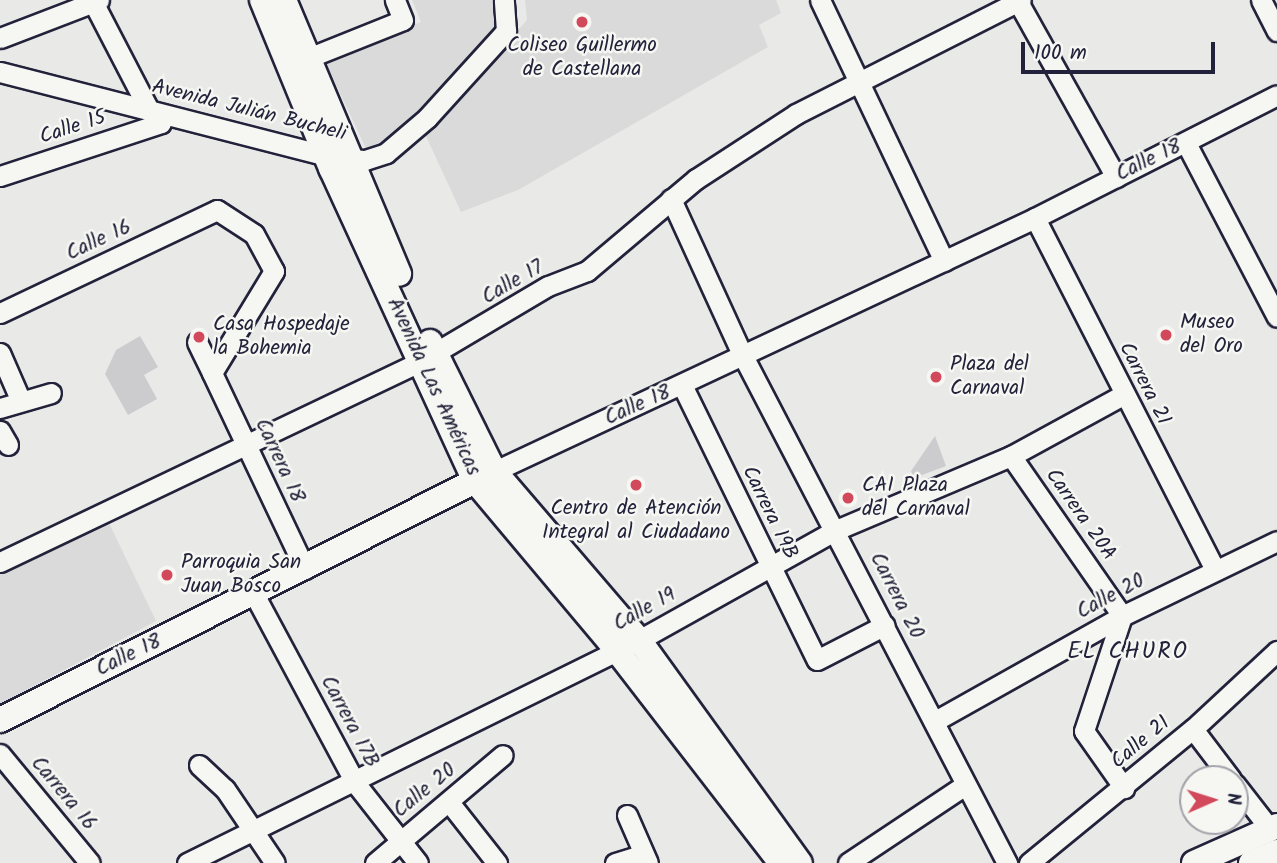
<!DOCTYPE html>
<meta charset="utf-8">
<style>
body{margin:0}
#map{position:relative;width:1277px;height:863px;overflow:hidden;background:#e9e9e7;font-family:Kalam,sans-serif}
div>[style]{position:absolute}
[style*='--x']{left:calc(var(--x)*1px);top:calc(var(--y)*1px);width:calc(var(--w)*1px);rotate:calc(var(--a)*1deg)}
.built>*{inset:0;background:#dadada}
.green>*{inset:0;background:#ccccce}
.roads{filter:drop-shadow(2px 0 #22223b) drop-shadow(-2px 0 #22223b) drop-shadow(0 2px #22223b) drop-shadow(0 -2px #22223b)}
.minor>*{height:19px;margin:-9.5px;padding:0 9.5px;transform-origin:9.5px;border-radius:9.5px;background:#f6f6f2}
.major>*{height:24px;margin:-12px;padding:0 12px;transform-origin:12px;border-radius:12px;background:#f6f6f2}
.dots>*{width:19px;height:19px;translate:-50% -50%;box-sizing:border-box;border:4px solid #f6f6f2;border-radius:50%}
span{translate:-50% -50%;white-space:nowrap;text-align:center;line-height:1.15;-webkit-text-stroke:5px #f6f6f2;paint-order:stroke}
.poi-label{font-size:21px;color:#22223b}
.left{translate:0 -50%;text-align:left}
.street-label{font-size:21px;color:#22223b}
.neighbourhood-label{font-size:23px;color:#22223b;letter-spacing:2px}
.north{position:absolute;left:1179px;top:765px;width:70px;height:70px;box-sizing:border-box;background:#f6f6f2;border:2px solid #a1a1a9;border-radius:50%;rotate:87deg;font-size:19px;font-weight:700;line-height:28px;text-align:center;color:#22223b}
.north::after{content:'';display:block;margin:auto;width:24px;height:32px;background:#d1495b;clip-path:polygon(50% 0,100% 100%,50% 72%,0 100%)}
.scale{position:absolute;left:1021px;top:42px;width:194px;height:32px;box-sizing:border-box;border:4px solid #22223b;border-top:0;padding-left:9px;font-size:21px;line-height:24px;white-space:nowrap;color:#22223b;-webkit-text-stroke:5px #f6f6f2;paint-order:stroke}
</style>
<div id="map">
<div class="built">
<i style="clip-path:polygon(412px 0,495px 0,497px 33px,370px 157px,325px 61px,421px 22px)"></i>
<i style="clip-path:polygon(525px 0,776px 0,781px 13px,759px 25px,768px 47px,518px 190px,461px 212px,426px 136px,527px 20px)"></i>
<i style="clip-path:polygon(109px 523px,156px 621px,0 704px,0 574px)"></i>
</div>
<div class="green">
<i style="clip-path:polygon(140px 336px,158px 367px,144px 375px,157px 399px,128px 415px,105px 374px,116px 350px)"></i>
<i style="clip-path:polygon(935px 436px,946px 466px,914px 478px,911px 471px)"></i>
</div>
<div class="roads">
<div class="minor">
<i style="--x:820;--y:0;--w:289;--a:64.6"></i>
<i style="--x:1017;--y:0;--w:203;--a:60.8"></i>
<i style="--x:1261;--y:0;--w:35;--a:63"></i>
<i style="--x:0;--y:38;--w:106;--a:-21"></i>
<i style="--x:308;--y:58;--w:102;--a:-21.8"></i>
<i style="--x:403;--y:20;--w:22;--a:-112"></i>
<i style="--x:0;--y:72;--w:337;--a:14.4"></i>
<i style="--x:326;--y:156;--w:39;--a:6"></i>
<i style="--x:365;--y:160;--w:22;--a:-18"></i>
<i style="--x:386;--y:153;--w:54;--a:-40.5"></i>
<i style="--x:427;--y:118;--w:118;--a:-47.8"></i>
<i style="--x:506;--y:31;--w:31;--a:-94"></i>
<i style="--x:1186;--y:143;--w:196;--a:62.4"></i>
<i style="--x:0;--y:176;--w:169;--a:-18.2"></i>
<i style="--x:161;--y:123;--w:18;--a:-133"></i>
<i style="--x:149;--y:110;--w:124;--a:-117.4"></i>
<i style="--x:671;--y:199;--w:173;--a:65.4"></i>
<i style="--x:743;--y:356;--w:572;--a:62.49"></i>
<i style="--x:1035;--y:218;--w:394;--a:62.9"></i>
<i style="--x:0;--y:313;--w:240;--a:-25.4"></i>
<i style="--x:217;--y:210;--w:44;--a:33"></i>
<i style="--x:254;--y:234;--w:42;--a:61.6"></i>
<i style="--x:274;--y:271;--w:119;--a:121.3"></i>
<i style="--x:212;--y:373;--w:217;--a:64.6"></i>
<i style="--x:197;--y:342;--w:34;--a:64"></i>
<i style="--x:0;--y:353;--w:50;--a:66.5"></i>
<i style="--x:682;--y:385;--w:306;--a:63.9"></i>
<i style="--x:817;--y:660;--w:76;--a:-27.2"></i>
<i style="--x:0;--y:408;--w:53;--a:-16.4"></i>
<i style="--x:0;--y:431;--w:16;--a:60"></i>
<i style="--x:1011;--y:456;--w:195;--a:55.2"></i>
<i style="--x:1122;--y:616;--w:121;--a:108.3"></i>
<i style="--x:1084;--y:731;--w:70;--a:54.9"></i>
<i style="--x:482;--y:477;--w:611;--a:-25.1"></i>
<i style="--x:1035;--y:218;--w:271;--a:-26.9"></i>
<i style="--x:0;--y:562;--w:467;--a:-25.5"></i>
<i style="--x:421;--y:361;--w:147;--a:-30.6"></i>
<i style="--x:548;--y:286;--w:42;--a:-21"></i>
<i style="--x:587;--y:271;--w:143;--a:-40.2"></i>
<i style="--x:696;--y:179;--w:119;--a:-33"></i>
<i style="--x:796;--y:114;--w:252;--a:-26.9"></i>
<i style="--x:254;--y:594;--w:216;--a:61.8"></i>
<i style="--x:356;--y:784;--w:100;--a:51.9"></i>
<i style="--x:935;--y:721;--w:214;--a:-29.3"></i>
<i style="--x:1122;--y:616;--w:172;--a:-25.8"></i>
<i style="--x:1193;--y:729;--w:63;--a:52.8"></i>
<i style="--x:0;--y:754;--w:141;--a:50.5"></i>
<i style="--x:199;--y:765;--w:35;--a:43"></i>
<i style="--x:225;--y:789;--w:89;--a:56"></i>
<i style="--x:1235;--y:784;--w:57;--a:52.1"></i>
<i style="--x:449;--y:802;--w:78;--a:51.8"></i>
<i style="--x:627;--y:815;--w:52;--a:66.4"></i>
<i style="--x:187;--y:863;--w:504;--a:-26.26"></i>
<i style="--x:639;--y:640;--w:226;--a:-29.2"></i>
<i style="--x:836;--y:530;--w:190;--a:-22.9"></i>
<i style="--x:1011;--y:456;--w:128;--a:-28.6"></i>
<i style="--x:375;--y:863;--w:167;--a:-40.2"></i>
<i style="--x:615;--y:863;--w:27;--a:-17"></i>
<i style="--x:848;--y:863;--w:141;--a:-33.7"></i>
<i style="--x:1029;--y:863;--w:212;--a:-39.3"></i>
<i style="--x:1193;--y:729;--w:115;--a:-42.9"></i>
</div>
<div class="major">
<i style="--x:262;--y:0;--w:182;--a:67.7"></i>
<i style="--x:331;--y:168;--w:345;--a:65.3"></i>
<i style="--x:475;--y:481;--w:212;--a:50"></i>
<i style="--x:611;--y:643;--w:278;--a:52.3"></i>
<i style="--x:284;--y:0;--w:297;--a:67.2"></i>
<i style="--x:430;--y:342;--w:144;--a:63.6"></i>
<i style="--x:494;--y:471;--w:223;--a:49.4"></i>
<i style="--x:639;--y:640;--w:275;--a:54.2"></i>
<i style="--x:0;--y:720;--w:532;--a:-26.71"></i>
<i style="--x:1194;--y:863;--w:91;--a:-24"></i>
<i style="--x:1251;--y:863;--w:28;--a:-23"></i>
</div>
</div>
<div class="dots">
<i style="left:582px;top:22px;background:#d1495b"></i>
<i style="left:1166px;top:335px;background:#d1495b"></i>
<i style="left:199px;top:337px;background:#d1495b"></i>
<i style="left:936px;top:377px;background:#d1495b"></i>
<i style="left:636px;top:485px;background:#d1495b"></i>
<i style="left:848px;top:498px;background:#d1495b"></i>
<i style="left:167px;top:575px;background:#d1495b"></i>
</div>
<div class="poi-label">
<span style="left:582px;top:58px">Coliseo Guillermo<br>de Castellana</span>
<span class="left" style="left:1180px;top:335px">Museo<br>del Oro</span>
<span class="left" style="left:213px;top:337px">Casa Hospedaje<br>la Bohemia</span>
<span class="left" style="left:950px;top:377px">Plaza del<br>Carnaval</span>
<span class="left" style="left:862px;top:498px">CAI Plaza<br>del Carnaval</span>
<span style="left:636px;top:521px">Centro de Atención<br>Integral al Ciudadano</span>
<span class="left" style="left:181px;top:575px">Parroquia San<br>Juan Bosco</span>
</div>
<div class="street-label">
<span style="left:249px;top:111px;rotate:14deg">Avenida Julián Bucheli</span>
<span style="left:73px;top:128px;rotate:-18deg">Calle 15</span>
<span style="left:1149px;top:161px;rotate:-26deg">Calle 18</span>
<span style="left:99px;top:241px;rotate:-25deg">Calle 16</span>
<span style="left:513px;top:283px;rotate:-30deg">Calle 17</span>
<span style="left:1144px;top:384px;rotate:63deg">Carrera 21</span>
<span style="left:433px;top:387px;rotate:65deg">Avenida Las Américas</span>
<span style="left:638px;top:406px;rotate:-24deg">Calle 18</span>
<span style="left:279px;top:461px;rotate:65deg">Carrera 18</span>
<span style="left:769px;top:513px;rotate:64deg">Carrera 19B</span>
<span style="left:1080px;top:515px;rotate:55deg">Carrera 20A</span>
<span style="left:896px;top:596px;rotate:63deg">Carrera 20</span>
<span style="left:1111px;top:597px;rotate:-28deg">Calle 20</span>
<span style="left:645px;top:610px;rotate:-29deg">Calle 19</span>
<span style="left:129px;top:656px;rotate:-26deg">Calle 18</span>
<span style="left:349px;top:722px;rotate:62deg">Carrera 17B</span>
<span style="left:1141px;top:743px;rotate:-40deg">Calle 21</span>
<span style="left:425px;top:791px;rotate:-39deg">Calle 20</span>
<span style="left:63px;top:794px;rotate:50deg">Carrera 16</span>
</div>
<div class="neighbourhood-label">
<span style="left:1128px;top:652px">EL CHURO</span>
</div>
<div class="north">N</div>
<div class="scale">100 m</div>
</div>
